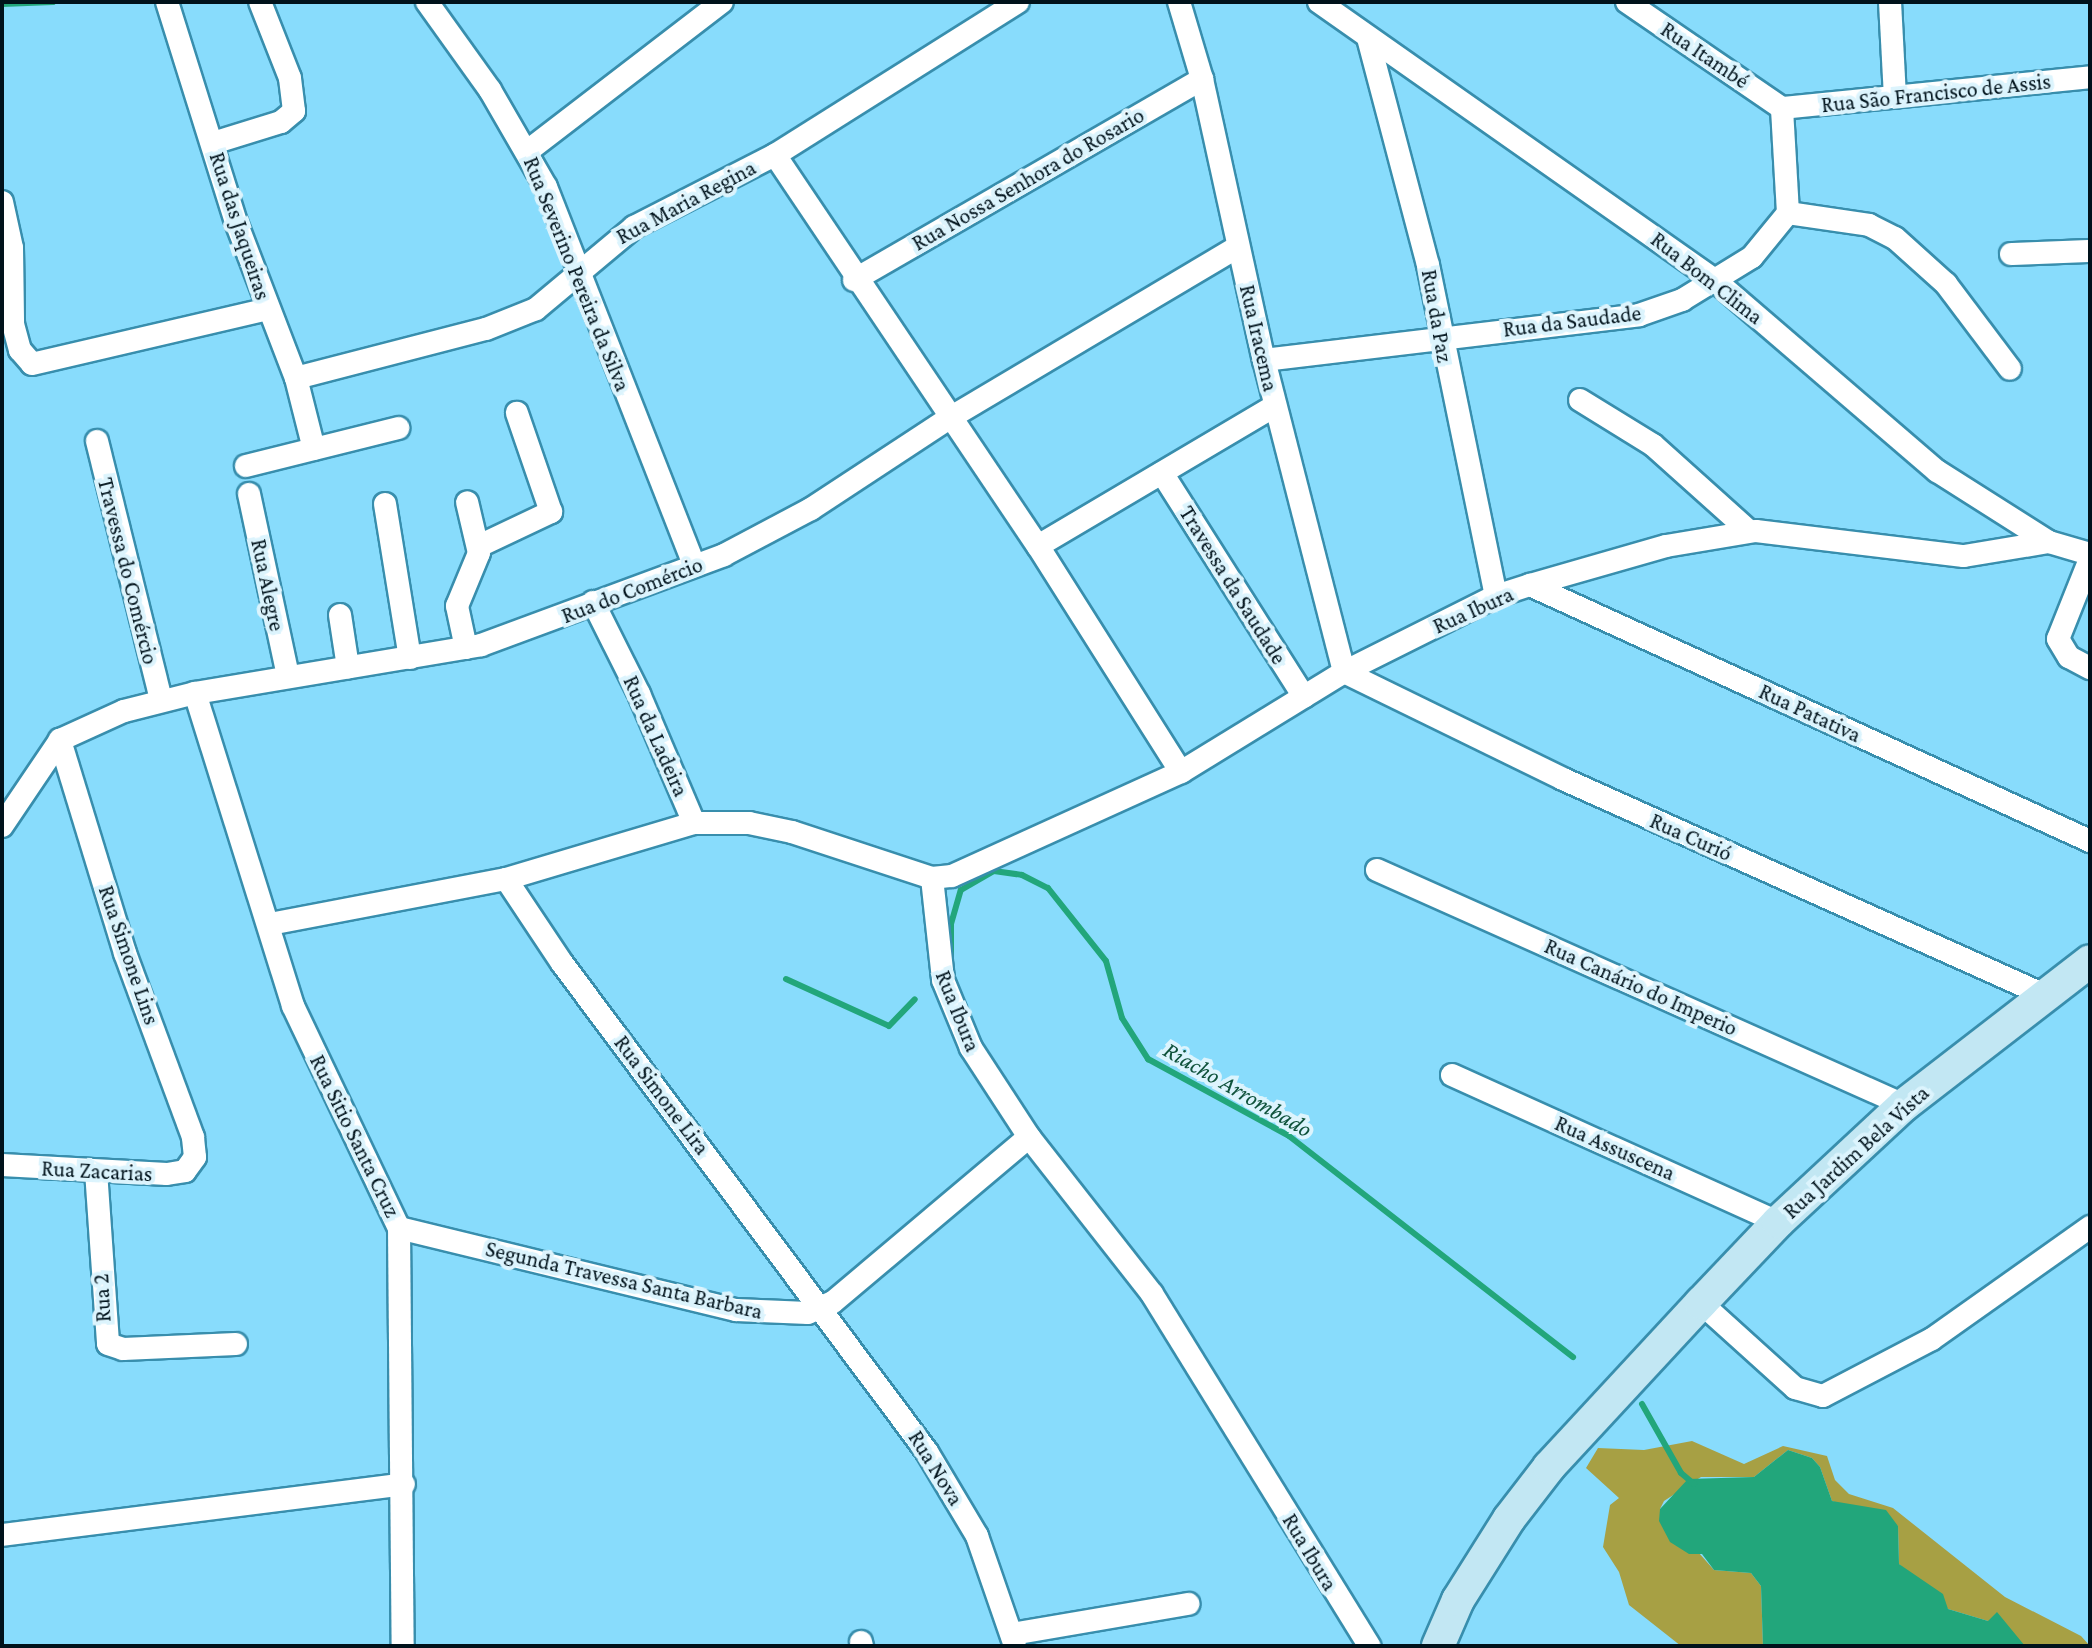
<!DOCTYPE html>
<meta charset="utf-8">
<style>
body{margin:0}
#map{position:relative;width:2092px;height:1648px;overflow:hidden;background:#88dcfc;font-family:"Crimson Pro",serif}
div>[style]{position:absolute}
[style*='--x']{left:calc(var(--x)*1px);top:calc(var(--y)*1px);width:calc(var(--w)*1px);rotate:calc(var(--a)*1deg)}
.green>*{inset:0;background:#a7a044}
.water>*{inset:0;background:#22a67b}
.stream>*{height:6px;margin:-3px;padding:0 3px;transform-origin:3px;border-radius:3px;background:#22a67b}
.roads{filter:drop-shadow(2px 0 #388ead) drop-shadow(-2px 0 #388ead) drop-shadow(0 2px #388ead) drop-shadow(0 -2px #388ead)}
.minor>*{height:22px;margin:-11px;padding:0 11px;transform-origin:11px;border-radius:11px;background:#fff}
.secondary>*{height:32px;margin:-16px;padding:0 16px;transform-origin:16px;border-radius:16px;background:#c2e7f3}
span{translate:-50% -50%;white-space:nowrap;text-align:center;line-height:1.15;-webkit-text-stroke:8px #dcf4fd;paint-order:stroke}
.street-label{font-size:22px;color:#00121b}
.water-label{font-size:24px;color:#10533c;font-style:italic}
.frame{position:absolute;inset:0;border:4px solid #00121b;pointer-events:none}
</style>
<div id="map">
<div class="green">
<i style="clip-path:polygon(1692px 1441px,1744px 1464px,1783px 1446px,1827px 1456px,1835px 1480px,1849px 1494px,1893px 1508px,2005px 1597px,2081px 1636px,2090px 1646px,2025px 1646px,1988px 1621px,1948px 1609px,1899px 1564px,1898px 1526px,1832px 1501px,1820px 1467px,1812px 1458px,1788px 1450px,1754px 1477px,1701px 1477px,1664px 1501px,1660px 1509px,1714px 1570px,1751px 1573px,1761px 1586px,1763px 1646px,1681px 1646px,1629px 1605px,1619px 1572px,1603px 1547px,1610px 1505px,1619px 1498px,1586px 1468px,1598px 1448px,1644px 1450px)"></i>
</div>
<div class="water">
<i style="clip-path:polygon(1788px 1450px,1812px 1458px,1820px 1467px,1832px 1501px,1886px 1510px,1898px 1526px,1899px 1564px,1943px 1594px,1948px 1609px,1988px 1621px,1997px 1612px,2025px 1646px,1763px 1646px,1761px 1586px,1751px 1573px,1714px 1570px,1702px 1554px,1689px 1554px,1670px 1542px,1659px 1521px,1660px 1509px,1688px 1479px,1754px 1477px)"></i>
</div>
<div class="stream">
<i style="--x:2;--y:4;--w:51;--a:-2.2"></i>
<i style="--x:951;--y:961;--w:37;--a:-90"></i>
<i style="--x:951;--y:924;--w:35;--a:-74"></i>
<i style="--x:961;--y:890;--w:38;--a:-30"></i>
<i style="--x:994;--y:871;--w:28;--a:8"></i>
<i style="--x:1022;--y:875;--w:29;--a:27"></i>
<i style="--x:1048;--y:888;--w:93;--a:51.5"></i>
<i style="--x:1106;--y:961;--w:59;--a:74.3"></i>
<i style="--x:1122;--y:1018;--w:49;--a:57.6"></i>
<i style="--x:1148;--y:1059;--w:161;--a:28.6"></i>
<i style="--x:1289;--y:1136;--w:360;--a:37.9"></i>
<i style="--x:786;--y:979;--w:113;--a:24.5"></i>
<i style="--x:889;--y:1026;--w:37;--a:-46"></i>
<i style="--x:1642;--y:1404;--w:79;--a:60.5"></i>
<i style="--x:1681;--y:1473;--w:17;--a:40"></i>
</div>
<div class="roads">
<div class="minor">
<i style="--x:167;--y:2;--w:231;--a:72.6"></i>
<i style="--x:236;--y:222;--w:167;--a:69"></i>
<i style="--x:296;--y:378;--w:73;--a:75.8"></i>
<i style="--x:427;--y:2;--w:108;--a:54.4"></i>
<i style="--x:490;--y:90;--w:112;--a:60"></i>
<i style="--x:546;--y:187;--w:406;--a:68.6"></i>
<i style="--x:1179;--y:2;--w:80;--a:73.4"></i>
<i style="--x:1202;--y:79;--w:288;--a:77.6"></i>
<i style="--x:1264;--y:360;--w:322;--a:75.6"></i>
<i style="--x:1344;--y:672;--w:244;--a:26"></i>
<i style="--x:1563;--y:779;--w:525;--a:24.17"></i>
<i style="--x:1319;--y:2;--w:487;--a:35.1"></i>
<i style="--x:1717;--y:282;--w:290;--a:40.7"></i>
<i style="--x:1937;--y:471;--w:133;--a:32.4"></i>
<i style="--x:2049;--y:542;--w:43;--a:16.3"></i>
<i style="--x:1627;--y:2;--w:188;--a:34.4"></i>
<i style="--x:1890;--y:2;--w:95;--a:87"></i>
<i style="--x:1368;--y:38;--w:235;--a:75.2"></i>
<i style="--x:1428;--y:265;--w:338;--a:78.4"></i>
<i style="--x:1782;--y:108;--w:310;--a:-5.7"></i>
<i style="--x:213;--y:143;--w:71;--a:-17.2"></i>
<i style="--x:281;--y:122;--w:17;--a:-40"></i>
<i style="--x:294;--y:111;--w:33;--a:-97"></i>
<i style="--x:290;--y:78;--w:82;--a:-111.5"></i>
<i style="--x:529;--y:150;--w:243;--a:-37.5"></i>
<i style="--x:775;--y:155;--w:471;--a:56.1"></i>
<i style="--x:1038;--y:546;--w:267;--a:57.7"></i>
<i style="--x:2;--y:202;--w:47;--a:77.7"></i>
<i style="--x:12;--y:248;--w:76;--a:89.2"></i>
<i style="--x:13;--y:324;--w:27;--a:75"></i>
<i style="--x:20;--y:350;--w:18;--a:49"></i>
<i style="--x:32;--y:364;--w:242;--a:-13.1"></i>
<i style="--x:1788;--y:213;--w:82;--a:8.4"></i>
<i style="--x:1869;--y:225;--w:29;--a:27"></i>
<i style="--x:1895;--y:238;--w:69;--a:42"></i>
<i style="--x:1946;--y:284;--w:106;--a:53"></i>
<i style="--x:2011;--y:254;--w:79;--a:-2.2"></i>
<i style="--x:854;--y:280;--w:402;--a:-30"></i>
<i style="--x:1264;--y:360;--w:378;--a:-6.8"></i>
<i style="--x:1639;--y:315;--w:46;--a:-19.2"></i>
<i style="--x:1682;--y:300;--w:82;--a:-31.6"></i>
<i style="--x:1752;--y:257;--w:57;--a:-50.7"></i>
<i style="--x:1788;--y:213;--w:105;--a:-93.3"></i>
<i style="--x:296;--y:378;--w:196;--a:-14.5"></i>
<i style="--x:486;--y:329;--w:54;--a:-21.8"></i>
<i style="--x:536;--y:309;--w:128;--a:-39.9"></i>
<i style="--x:634;--y:227;--w:158;--a:-27.1"></i>
<i style="--x:775;--y:155;--w:287;--a:-32.2"></i>
<i style="--x:1580;--y:400;--w:86;--a:31.7"></i>
<i style="--x:1653;--y:445;--w:129;--a:41.9"></i>
<i style="--x:97;--y:441;--w:267;--a:76.1"></i>
<i style="--x:246;--y:466;--w:157;--a:-14"></i>
<i style="--x:1162;--y:473;--w:265;--a:57.6"></i>
<i style="--x:249;--y:494;--w:186;--a:77.9"></i>
<i style="--x:385;--y:504;--w:156;--a:80.8"></i>
<i style="--x:479;--y:546;--w:80;--a:-25.3"></i>
<i style="--x:551;--y:512;--w:105;--a:-109"></i>
<i style="--x:1038;--y:546;--w:275;--a:-30.6"></i>
<i style="--x:2090;--y:559;--w:86;--a:111.8"></i>
<i style="--x:2058;--y:639;--w:21;--a:59"></i>
<i style="--x:2069;--y:657;--w:24;--a:28"></i>
<i style="--x:1530;--y:585;--w:616;--a:24.57"></i>
<i style="--x:593;--y:602;--w:103;--a:63.4"></i>
<i style="--x:639;--y:694;--w:140;--a:66.9"></i>
<i style="--x:340;--y:615;--w:53;--a:81.3"></i>
<i style="--x:466;--y:648;--w:43;--a:-102.1"></i>
<i style="--x:457;--y:606;--w:57;--a:-67.5"></i>
<i style="--x:479;--y:553;--w:52;--a:-103.2"></i>
<i style="--x:195;--y:693;--w:328;--a:72.6"></i>
<i style="--x:293;--y:1006;--w:246;--a:64.5"></i>
<i style="--x:399;--y:1228;--w:418;--a:89.5"></i>
<i style="--x:2;--y:826;--w:104;--a:-56"></i>
<i style="--x:60;--y:740;--w:70;--a:-24.4"></i>
<i style="--x:124;--y:711;--w:73;--a:-14.2"></i>
<i style="--x:195;--y:693;--w:290;--a:-9.5"></i>
<i style="--x:481;--y:645;--w:259;--a:-20.3"></i>
<i style="--x:724;--y:555;--w:98;--a:-27.9"></i>
<i style="--x:811;--y:509;--w:164;--a:-33.3"></i>
<i style="--x:948;--y:419;--w:337;--a:-30.7"></i>
<i style="--x:1377;--y:870;--w:577;--a:24.03"></i>
<i style="--x:932;--y:878;--w:103;--a:83.8"></i>
<i style="--x:943;--y:980;--w:74;--a:67.6"></i>
<i style="--x:971;--y:1048;--w:106;--a:56.9"></i>
<i style="--x:1029;--y:1137;--w:199;--a:51.9"></i>
<i style="--x:1152;--y:1294;--w:414;--a:58.3"></i>
<i style="--x:506;--y:879;--w:101;--a:56.3"></i>
<i style="--x:562;--y:963;--w:610;--a:53.26"></i>
<i style="--x:927;--y:1452;--w:98;--a:59.2"></i>
<i style="--x:977;--y:1536;--w:116;--a:70.9"></i>
<i style="--x:270;--y:924;--w:240;--a:-10.8"></i>
<i style="--x:506;--y:879;--w:196;--a:-16.6"></i>
<i style="--x:694;--y:823;--w:55;--a:0"></i>
<i style="--x:749;--y:823;--w:44;--a:11.8"></i>
<i style="--x:792;--y:832;--w:147;--a:18.2"></i>
<i style="--x:932;--y:878;--w:20;--a:-6"></i>
<i style="--x:952;--y:876;--w:252;--a:-24.4"></i>
<i style="--x:1181;--y:772;--w:191;--a:-31.5"></i>
<i style="--x:1344;--y:672;--w:170;--a:-26.6"></i>
<i style="--x:1496;--y:596;--w:36;--a:-18"></i>
<i style="--x:1530;--y:585;--w:141;--a:-16"></i>
<i style="--x:1666;--y:546;--w:91;--a:-9.5"></i>
<i style="--x:1756;--y:531;--w:209;--a:6.9"></i>
<i style="--x:1964;--y:556;--w:86;--a:-9.4"></i>
<i style="--x:1452;--y:1075;--w:358;--a:24.3"></i>
<i style="--x:2;--y:1165;--w:165;--a:3.1"></i>
<i style="--x:167;--y:1174;--w:18;--a:-9"></i>
<i style="--x:185;--y:1171;--w:17;--a:-54"></i>
<i style="--x:195;--y:1157;--w:20;--a:-96"></i>
<i style="--x:193;--y:1137;--w:196;--a:-110.3"></i>
<i style="--x:125;--y:953;--w:223;--a:-107"></i>
<i style="--x:96;--y:1171;--w:173;--a:86"></i>
<i style="--x:108;--y:1344;--w:16;--a:18"></i>
<i style="--x:123;--y:1349;--w:113;--a:-2.5"></i>
<i style="--x:399;--y:1228;--w:347;--a:13.7"></i>
<i style="--x:736;--y:1310;--w:72;--a:2.4"></i>
<i style="--x:808;--y:1313;--w:27;--a:-24"></i>
<i style="--x:833;--y:1302;--w:256;--a:-40.1"></i>
<i style="--x:1701;--y:1303;--w:127;--a:42.1"></i>
<i style="--x:1795;--y:1388;--w:29;--a:16"></i>
<i style="--x:1823;--y:1396;--w:123;--a:-27.6"></i>
<i style="--x:1932;--y:1339;--w:194;--a:-35.3"></i>
<i style="--x:2;--y:1535;--w:405;--a:-7.2"></i>
<i style="--x:1012;--y:1634;--w:179;--a:-9.7"></i>
<i style="--x:861;--y:1642;--w:4;--a:76"></i>
</div>
<div class="secondary">
<i style="--x:1438;--y:1646;--w:50;--a:-66.5"></i>
<i style="--x:1458;--y:1600;--w:96;--a:-57.8"></i>
<i style="--x:1509;--y:1519;--w:66;--a:-52.4"></i>
<i style="--x:1549;--y:1467;--w:224;--a:-47.2"></i>
<i style="--x:1701;--y:1303;--w:112;--a:-46.5"></i>
<i style="--x:1778;--y:1222;--w:172;--a:-42.9"></i>
<i style="--x:1904;--y:1105;--w:235;--a:-37.7"></i>
</div>
</div>
<div class="street-label">
<span style="left:1705px;top:55px;rotate:34deg">Rua Itambé</span>
<span style="left:1936px;top:93px;rotate:-6deg">Rua São Francisco de Assis</span>
<span style="left:1028px;top:179px;rotate:-30deg">Rua Nossa Senhora do Rosario</span>
<span style="left:686px;top:202px;rotate:-28deg">Rua Maria Regina</span>
<span style="left:240px;top:226px;rotate:72deg">Rua das Jaqueiras</span>
<span style="left:577px;top:274px;rotate:68deg">Rua Severino Pereira da Silva</span>
<span style="left:1707px;top:278px;rotate:38deg">Rua Bom Clima</span>
<span style="left:1437px;top:316px;rotate:80deg">Rua da Paz</span>
<span style="left:1572px;top:321px;rotate:-7deg">Rua da Saudade</span>
<span style="left:1259px;top:338px;rotate:77deg">Rua Iracema</span>
<span style="left:128px;top:571px;rotate:76deg">Travessa do Comércio</span>
<span style="left:268px;top:585px;rotate:78deg">Rua Alegre</span>
<span style="left:1233px;top:585px;rotate:58deg">Travessa da Saudade</span>
<span style="left:632px;top:590px;rotate:-21deg">Rua do Comércio</span>
<span style="left:1473px;top:610px;rotate:-24deg">Rua Ibura</span>
<span style="left:1810px;top:713px;rotate:25deg">Rua Patativa</span>
<span style="left:656px;top:736px;rotate:66deg">Rua da Ladeira</span>
<span style="left:1691px;top:837px;rotate:24deg">Rua Curió</span>
<span style="left:129px;top:955px;rotate:71deg">Rua Simone Lins</span>
<span style="left:1641px;top:987px;rotate:24deg">Rua Canário do Imperio</span>
<span style="left:958px;top:1011px;rotate:68deg">Rua Ibura</span>
<span style="left:662px;top:1095px;rotate:53deg">Rua Simone Lira</span>
<span style="left:355px;top:1136px;rotate:64deg">Rua Sitio Santa Cruz</span>
<span style="left:1615px;top:1148px;rotate:24deg">Rua Assuscena</span>
<span style="left:1856px;top:1152px;rotate:-42deg">Rua Jardim Bela Vista</span>
<span style="left:97px;top:1171px;rotate:3deg">Rua Zacarias</span>
<span style="left:624px;top:1280px;rotate:13deg">Segunda Travessa Santa Barbara</span>
<span style="left:102px;top:1298px;rotate:-93deg">Rua 2</span>
<span style="left:936px;top:1468px;rotate:58deg">Rua Nova</span>
<span style="left:1310px;top:1552px;rotate:59deg">Rua Ibura</span>
</div>
<div class="water-label">
<span style="left:1238px;top:1089px;rotate:30deg">Riacho Arrombado</span>
</div>
<div class="frame"></div>
</div>
